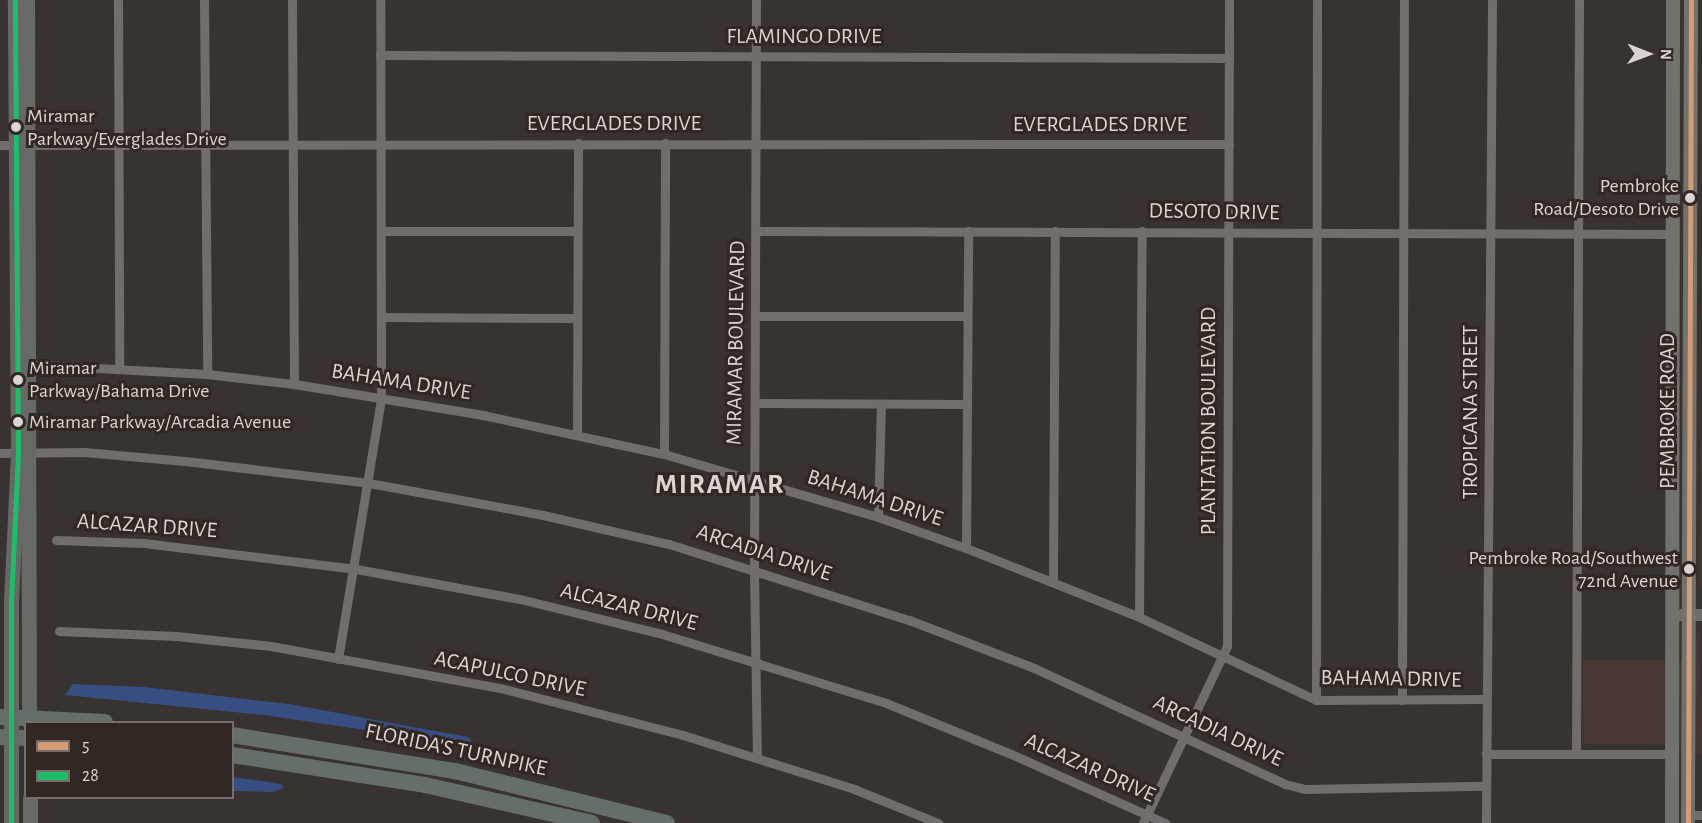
<!DOCTYPE html>
<style>
body{margin:0}
#map{position:relative;width:1702px;height:823px;overflow:hidden;background:#383230;font-family:"Alegreya Sans",sans-serif}
div>[style]{position:absolute}
[style*='--x']{left:calc(var(--x)*1px);top:calc(var(--y)*1px);width:calc(var(--w)*1px);rotate:calc(var(--a)*1deg)}
.built>*{inset:0;background:#473732}
.water>*{inset:0;background:#384e82}
.minor>*{height:9px;margin:-4.5px;padding:0 4.5px;transform-origin:4.5px;border-radius:4.5px;background:#716d6c}
.tertiary>*{height:12px;margin:-6px;padding:0 6px;transform-origin:6px;border-radius:6px;background:#716d6c}
.secondary>*{height:14px;margin:-7px;padding:0 7px;transform-origin:7px;border-radius:7px;background:#71716e}
.primary>*{height:15px;margin:-7.5px;padding:0 7.5px;transform-origin:7.5px;border-radius:7.5px;background:#676967}
.motorway>*{height:16px;margin:-8px;padding:0 8px;transform-origin:8px;border-radius:8px;background:#666e6a}
.bus-1>*{height:4.5px;margin:-2.25px;padding:0 2.25px;transform-origin:2.25px;border-radius:2.25px;background:#d39c74}
.bus-2>*{height:4.5px;margin:-2.25px;padding:0 2.25px;transform-origin:2.25px;border-radius:2.25px;background:#20bc6c}
.dots>*{width:16px;height:16px;translate:-50% -50%;box-sizing:border-box;border:3px solid #312723;border-radius:50%}
span{translate:-50% -50%;white-space:nowrap;text-align:center;line-height:1.15;-webkit-text-stroke:6px #312723;paint-order:stroke}
.bus-label{font-size:20px;color:#dbd5d2}
.left{translate:0 -50%;text-align:left}
.right{translate:-100% -50%;text-align:right}
.street-label{font-size:22px;color:#dbd5d2}
.district-label{font-size:28px;color:#dbd5d2;font-weight:700;letter-spacing:1.5px}
.legend{position:absolute;left:24px;top:721px;width:210px;height:78px;box-sizing:border-box;background:#312723;border:2px solid #756d69;margin:0;padding:8px 10px;list-style:none;font-size:18px;color:#dbd5d2}
.legend li{display:flex;align-items:center;gap:12px;height:30px}
.legend b{width:30px;border:2px solid #756d69}
.north{position:absolute;left:1618px;top:24px;width:60px;height:60px;-webkit-text-stroke:4px #312723;paint-order:stroke;rotate:91deg;font-size:16px;font-weight:700;line-height:24px;text-align:center;color:#dbd5d2}
.north::after{content:'';display:block;margin:auto;width:21px;height:27px;background:#dbd5d2;clip-path:polygon(50% 0,100% 100%,50% 72%,0 100%)}
</style>
<div id="map">
<div class="built">
<i style="clip-path:polygon(1702px 277px,1702px 589px,1700px 585px)"></i>
<i style="clip-path:polygon(1699px 624px,1702px 754px,1664px 745px,1582px 744px,1583px 660px,1693px 660px)"></i>
</div>
<div class="water">
<i style="clip-path:polygon(73px 684px,144px 687px,289px 704px,468px 737px,472px 742px,466px 745px,264px 715px,65px 695px)"></i>
<i style="clip-path:polygon(233px 777px,282px 784px,283px 788px,273px 792px,233px 791px)"></i>
</div>
<div class="minor">
<i style="--x:118;--y:0;--w:367;--a:89.8"></i>
<i style="--x:204;--y:0;--w:374;--a:89.5"></i>
<i style="--x:292;--y:0;--w:384;--a:89.7"></i>
<i style="--x:756;--y:0;--w:570;--a:90.2"></i>
<i style="--x:754;--y:570;--w:188;--a:89.1"></i>
<i style="--x:380;--y:55;--w:849;--a:0.2"></i>
<i style="--x:0;--y:145;--w:1229;--a:-0.05"></i>
<i style="--x:381;--y:231;--w:196;--a:0"></i>
<i style="--x:757;--y:231;--w:914;--a:0.19"></i>
<i style="--x:755;--y:316;--w:212;--a:0"></i>
<i style="--x:381;--y:317;--w:196;--a:0.3"></i>
<i style="--x:23;--y:364;--w:184;--a:3.1"></i>
<i style="--x:207;--y:374;--w:88;--a:6.6"></i>
<i style="--x:294;--y:384;--w:192;--a:9.3"></i>
<i style="--x:483;--y:415;--w:185;--a:12.2"></i>
<i style="--x:664;--y:454;--w:223;--a:16.4"></i>
<i style="--x:878;--y:517;--w:93;--a:19.4"></i>
<i style="--x:966;--y:548;--w:186;--a:21.7"></i>
<i style="--x:1139;--y:617;--w:195;--a:25.1"></i>
<i style="--x:1316;--y:700;--w:169;--a:-0.3"></i>
<i style="--x:755;--y:403;--w:211;--a:0.3"></i>
<i style="--x:577;--y:434;--w:291;--a:-89.8"></i>
<i style="--x:0;--y:453;--w:84;--a:-0.7"></i>
<i style="--x:84;--y:452;--w:101;--a:5.1"></i>
<i style="--x:185;--y:461;--w:185;--a:6.8"></i>
<i style="--x:369;--y:483;--w:177;--a:10.4"></i>
<i style="--x:543;--y:515;--w:129;--a:13"></i>
<i style="--x:669;--y:544;--w:252;--a:17.6"></i>
<i style="--x:909;--y:620;--w:134;--a:21"></i>
<i style="--x:1034;--y:668;--w:277;--a:24.8"></i>
<i style="--x:1285;--y:784;--w:21;--a:14"></i>
<i style="--x:1305;--y:789;--w:180;--a:-1"></i>
<i style="--x:664;--y:454;--w:311;--a:-89.8"></i>
<i style="--x:878;--y:517;--w:113;--a:-88.5"></i>
<i style="--x:56;--y:540;--w:88;--a:2"></i>
<i style="--x:144;--y:543;--w:214;--a:7"></i>
<i style="--x:356;--y:569;--w:167;--a:10.4"></i>
<i style="--x:520;--y:599;--w:146;--a:13.8"></i>
<i style="--x:662;--y:634;--w:234;--a:17.1"></i>
<i style="--x:886;--y:703;--w:135;--a:22.2"></i>
<i style="--x:1011;--y:754;--w:169;--a:24.1"></i>
<i style="--x:966;--y:548;--w:317;--a:-89.6"></i>
<i style="--x:1053;--y:582;--w:351;--a:-89.7"></i>
<i style="--x:1139;--y:617;--w:386;--a:-89.6"></i>
<i style="--x:59;--y:631;--w:117;--a:2.4"></i>
<i style="--x:176;--y:636;--w:96;--a:6"></i>
<i style="--x:271;--y:646;--w:233;--a:10.4"></i>
<i style="--x:500;--y:688;--w:189;--a:14.4"></i>
<i style="--x:683;--y:735;--w:179;--a:17.5"></i>
<i style="--x:854;--y:789;--w:91;--a:22"></i>
<i style="--x:338;--y:659;--w:265;--a:-80.6"></i>
<i style="--x:381;--y:398;--w:398;--a:-90.1"></i>
<i style="--x:1316;--y:700;--w:700;--a:-89.92"></i>
<i style="--x:1402;--y:700;--w:700;--a:-89.84"></i>
<i style="--x:1576;--y:753;--w:753;--a:-89.77"></i>
<i style="--x:1486;--y:754;--w:184;--a:0"></i>
<i style="--x:1688;--y:815;--w:14;--a:0"></i>
<i style="--x:1143;--y:823;--w:196;--a:-64.6"></i>
<i style="--x:1227;--y:646;--w:646;--a:-89.82"></i>
<i style="--x:1486;--y:823;--w:823;--a:-89.58"></i>
</div>
<div class="tertiary">
<i style="--x:1673;--y:615;--w:29;--a:0"></i>
</div>
<div class="secondary">
<i style="--x:1672;--y:823;--w:823;--a:-89.93"></i>
<i style="--x:1688;--y:823;--w:823;--a:-89.79"></i>
</div>
<div class="primary">
<i style="--x:27;--y:0;--w:722;--a:89.84"></i>
<i style="--x:11;--y:823;--w:221;--a:-90"></i>
<i style="--x:11;--y:602;--w:149;--a:-87.3"></i>
<i style="--x:18;--y:453;--w:453;--a:-90.4"></i>
<i style="--x:30;--y:823;--w:25;--a:-90"></i>
</div>
<div class="motorway">
<i style="--x:0;--y:717;--w:105;--a:2.7"></i>
<i style="--x:232;--y:735;--w:226;--a:9.2"></i>
<i style="--x:455;--y:771;--w:218;--a:13.8"></i>
<i style="--x:0;--y:737;--w:26;--a:2"></i>
<i style="--x:232;--y:755;--w:195;--a:8.8"></i>
<i style="--x:425;--y:785;--w:171;--a:12.8"></i>
</div>
<div class="bus-1">
<i style="--x:1688;--y:823;--w:823;--a:-89.79"></i>
</div>
<div class="bus-2">
<i style="--x:11;--y:823;--w:221;--a:-90"></i>
<i style="--x:11;--y:602;--w:149;--a:-87.3"></i>
<i style="--x:18;--y:453;--w:453;--a:-90.4"></i>
</div>
<div class="dots">
<i style="left:16px;top:127px;background:#dbd5d2"></i>
<i style="left:1690px;top:198px;background:#dbd5d2"></i>
<i style="left:18px;top:380px;background:#dbd5d2"></i>
<i style="left:18px;top:422px;background:#dbd5d2"></i>
<i style="left:1689px;top:569px;background:#dbd5d2"></i>
</div>
<div class="bus-label">
<span class="left" style="left:27px;top:128px">Miramar<br>Parkway/Everglades Drive</span>
<span class="right" style="left:1679px;top:198px">Pembroke<br>Road/Desoto Drive</span>
<span class="left" style="left:29px;top:380px">Miramar<br>Parkway/Bahama Drive</span>
<span class="left" style="left:29px;top:422px">Miramar Parkway/Arcadia Avenue</span>
<span class="right" style="left:1678px;top:570px">Pembroke Road/Southwest<br>72nd Avenue</span>
</div>
<div class="street-label">
<span style="left:804px;top:37px">FLAMINGO DRIVE</span>
<span style="left:614px;top:124px">EVERGLADES DRIVE</span>
<span style="left:1100px;top:125px">EVERGLADES DRIVE</span>
<span style="left:1214px;top:212px;rotate:1deg">DESOTO DRIVE</span>
<span style="left:736px;top:343px;rotate:-89deg">MIRAMAR BOULEVARD</span>
<span style="left:401px;top:382px;rotate:9deg">BAHAMA DRIVE</span>
<span style="left:1668px;top:411px;rotate:-90deg">PEMBROKE ROAD</span>
<span style="left:1471px;top:412px;rotate:-90deg">TROPICANA STREET</span>
<span style="left:1209px;top:421px;rotate:-90deg">PLANTATION BOULEVARD</span>
<span style="left:875px;top:498px;rotate:18deg">BAHAMA DRIVE</span>
<span style="left:147px;top:526px;rotate:4deg">ALCAZAR DRIVE</span>
<span style="left:764px;top:553px;rotate:18deg">ARCADIA DRIVE</span>
<span style="left:629px;top:607px;rotate:14deg">ALCAZAR DRIVE</span>
<span style="left:510px;top:674px;rotate:12deg">ACAPULCO DRIVE</span>
<span style="left:1391px;top:679px;rotate:1deg">BAHAMA DRIVE</span>
<span style="left:1218px;top:731px;rotate:25deg">ARCADIA DRIVE</span>
<span style="left:456px;top:750px;rotate:12deg">FLORIDA'S TURNPIKE</span>
<span style="left:1090px;top:768px;rotate:24deg">ALCAZAR DRIVE</span>
</div>
<div class="district-label">
<span style="left:720px;top:485px">MIRAMAR</span>
</div>
<ul class="legend">
<li><b style="height:8px;background:#d39c74"></b>5</li>
<li><b style="height:8px;background:#20bc6c"></b>28</li>
</ul>
<div class="north">N</div>
</div>
